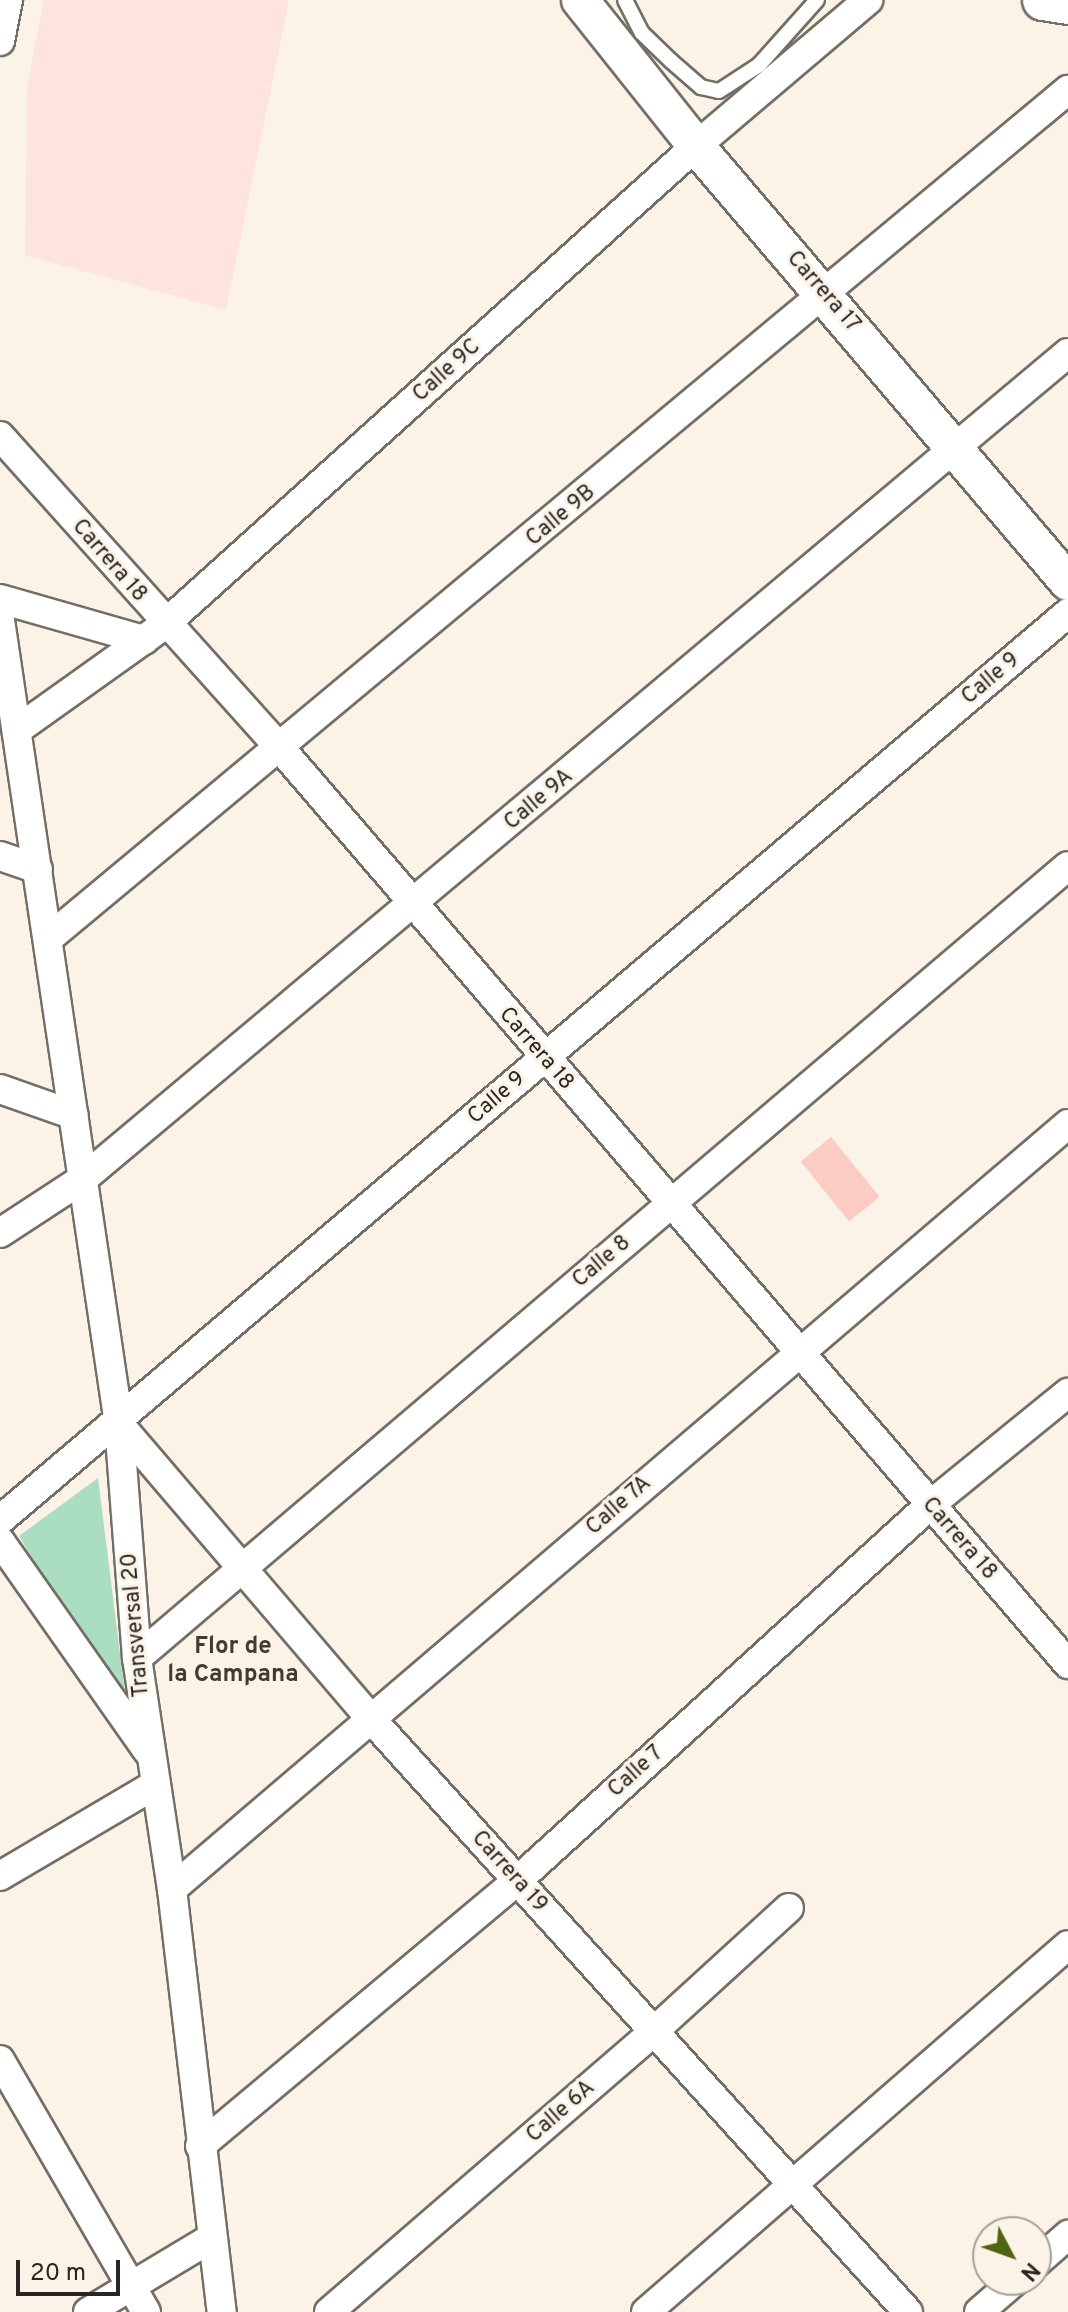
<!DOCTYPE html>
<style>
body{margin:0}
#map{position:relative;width:1068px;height:2312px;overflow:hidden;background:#fbf2e8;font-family:Overpass,sans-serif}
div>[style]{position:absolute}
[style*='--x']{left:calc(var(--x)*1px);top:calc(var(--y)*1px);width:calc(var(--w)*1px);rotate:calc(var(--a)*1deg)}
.education>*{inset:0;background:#fee3e1}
.green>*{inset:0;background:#abddc3}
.building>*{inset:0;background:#fbccc3;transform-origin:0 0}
.roads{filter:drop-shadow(2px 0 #756e65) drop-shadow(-2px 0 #756e65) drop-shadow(0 2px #756e65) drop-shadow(0 -2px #756e65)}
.service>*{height:14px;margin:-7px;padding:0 7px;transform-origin:7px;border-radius:7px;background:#fff}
.minor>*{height:28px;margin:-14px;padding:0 14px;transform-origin:14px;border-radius:14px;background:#fff}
.tertiary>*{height:36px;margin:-18px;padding:0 18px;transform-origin:18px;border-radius:18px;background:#fff}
.secondary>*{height:40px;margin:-20px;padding:0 20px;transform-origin:20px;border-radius:20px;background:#fff}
span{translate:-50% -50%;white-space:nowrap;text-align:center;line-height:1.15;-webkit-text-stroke:6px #fbf2e8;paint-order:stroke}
.street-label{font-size:22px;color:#282522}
.neighbourhood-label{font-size:24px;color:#423b33;font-weight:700}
.north{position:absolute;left:972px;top:2216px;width:80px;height:80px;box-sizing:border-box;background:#fbf2e8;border:2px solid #a7a099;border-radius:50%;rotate:131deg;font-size:22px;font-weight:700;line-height:32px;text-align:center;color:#282522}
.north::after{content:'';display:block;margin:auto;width:28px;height:36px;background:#4f6410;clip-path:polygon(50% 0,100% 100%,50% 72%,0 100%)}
.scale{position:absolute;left:16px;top:2260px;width:104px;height:36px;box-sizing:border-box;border:4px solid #282522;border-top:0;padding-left:10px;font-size:24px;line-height:28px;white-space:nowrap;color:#282522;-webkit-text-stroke:6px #fbf2e8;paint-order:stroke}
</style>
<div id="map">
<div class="education">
<i style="clip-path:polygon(44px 0,289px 0,226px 310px,25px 255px,27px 86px)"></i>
</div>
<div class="green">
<i style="clip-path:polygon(98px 1478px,128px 1717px,19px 1536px)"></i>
</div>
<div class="building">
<i style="left:831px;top:1137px;width:77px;height:39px;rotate:51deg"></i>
</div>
<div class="roads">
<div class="service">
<i style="--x:625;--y:0;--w:37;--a:63"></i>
<i style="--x:642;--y:33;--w:40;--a:44"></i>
<i style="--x:671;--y:61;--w:40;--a:41"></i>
<i style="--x:701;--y:87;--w:18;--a:13"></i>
<i style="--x:719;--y:91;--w:48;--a:-33"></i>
<i style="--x:759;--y:65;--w:87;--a:-48.3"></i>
</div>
<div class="minor">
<i style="--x:0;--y:41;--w:42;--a:-79"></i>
<i style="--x:0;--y:436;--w:421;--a:48.1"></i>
<i style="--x:281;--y:749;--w:1207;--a:49.3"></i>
<i style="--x:0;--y:599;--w:150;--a:15.9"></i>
<i style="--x:0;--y:620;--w:813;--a:81.58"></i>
<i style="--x:119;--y:1424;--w:235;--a:85.6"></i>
<i style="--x:137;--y:1658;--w:234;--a:81.4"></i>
<i style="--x:172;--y:1889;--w:426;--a:83.3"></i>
<i style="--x:17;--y:730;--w:181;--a:-35.5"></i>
<i style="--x:164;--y:625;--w:716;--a:-42"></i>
<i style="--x:696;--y:146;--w:226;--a:-40.3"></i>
<i style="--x:0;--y:856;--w:40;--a:18.9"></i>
<i style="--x:49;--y:938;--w:1326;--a:-39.77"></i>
<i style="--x:0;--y:1089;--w:78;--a:19.4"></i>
<i style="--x:0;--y:1233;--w:100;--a:-33.2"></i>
<i style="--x:84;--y:1178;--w:1284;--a:-39.98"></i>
<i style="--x:119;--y:1424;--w:391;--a:49.5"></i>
<i style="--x:373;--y:1721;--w:797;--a:47.85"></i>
<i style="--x:0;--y:1520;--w:1401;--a:-40.34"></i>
<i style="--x:0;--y:1541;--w:256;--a:54.9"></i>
<i style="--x:137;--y:1658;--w:1222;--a:-40.39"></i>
<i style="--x:0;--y:1876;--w:178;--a:-30.5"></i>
<i style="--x:172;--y:1889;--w:1178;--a:-40.49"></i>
<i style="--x:0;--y:2060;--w:291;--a:59.9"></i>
<i style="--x:200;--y:2146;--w:413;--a:-39.9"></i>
<i style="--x:517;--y:1881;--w:559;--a:-42.32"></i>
<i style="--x:930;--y:1505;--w:178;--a:-39.1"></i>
<i style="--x:1036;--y:2263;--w:43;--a:-41.2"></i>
<i style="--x:88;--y:2312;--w:142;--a:-30.9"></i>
<i style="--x:329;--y:2312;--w:428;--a:-40.8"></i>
<i style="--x:653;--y:2032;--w:184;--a:-42.4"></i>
<i style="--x:646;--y:2312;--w:559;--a:-41.01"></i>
<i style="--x:979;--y:2312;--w:49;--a:-40.9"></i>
</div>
<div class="tertiary">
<i style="--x:580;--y:0;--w:186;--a:51.5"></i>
<i style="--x:696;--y:146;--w:573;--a:49.53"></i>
</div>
<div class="secondary">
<i style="--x:1043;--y:0;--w:25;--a:9"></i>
</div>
</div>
<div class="street-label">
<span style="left:823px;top:292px;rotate:49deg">Carrera 17</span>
<span style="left:447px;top:371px;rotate:-42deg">Calle 9C</span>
<span style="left:561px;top:516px;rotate:-40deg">Calle 9B</span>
<span style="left:109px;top:561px;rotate:49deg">Carrera 18</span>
<span style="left:991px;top:679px;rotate:-40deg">Calle 9</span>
<span style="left:539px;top:800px;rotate:-40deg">Calle 9A</span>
<span style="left:536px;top:1049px;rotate:49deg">Carrera 18</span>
<span style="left:497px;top:1098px;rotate:-41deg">Calle 9</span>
<span style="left:602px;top:1262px;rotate:-40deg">Calle 8</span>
<span style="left:619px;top:1506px;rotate:-41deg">Calle 7A</span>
<span style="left:959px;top:1539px;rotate:49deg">Carrera 18</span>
<span style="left:136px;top:1625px;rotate:-95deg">Transversal 20</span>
<span style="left:636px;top:1772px;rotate:-42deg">Calle 7</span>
<span style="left:509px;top:1872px;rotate:48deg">Carrera 19</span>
<span style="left:561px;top:2112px;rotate:-41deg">Calle 6A</span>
</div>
<div class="neighbourhood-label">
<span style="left:233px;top:1662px">Flor de<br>la Campana</span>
</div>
<div class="north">N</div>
<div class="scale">20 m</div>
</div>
